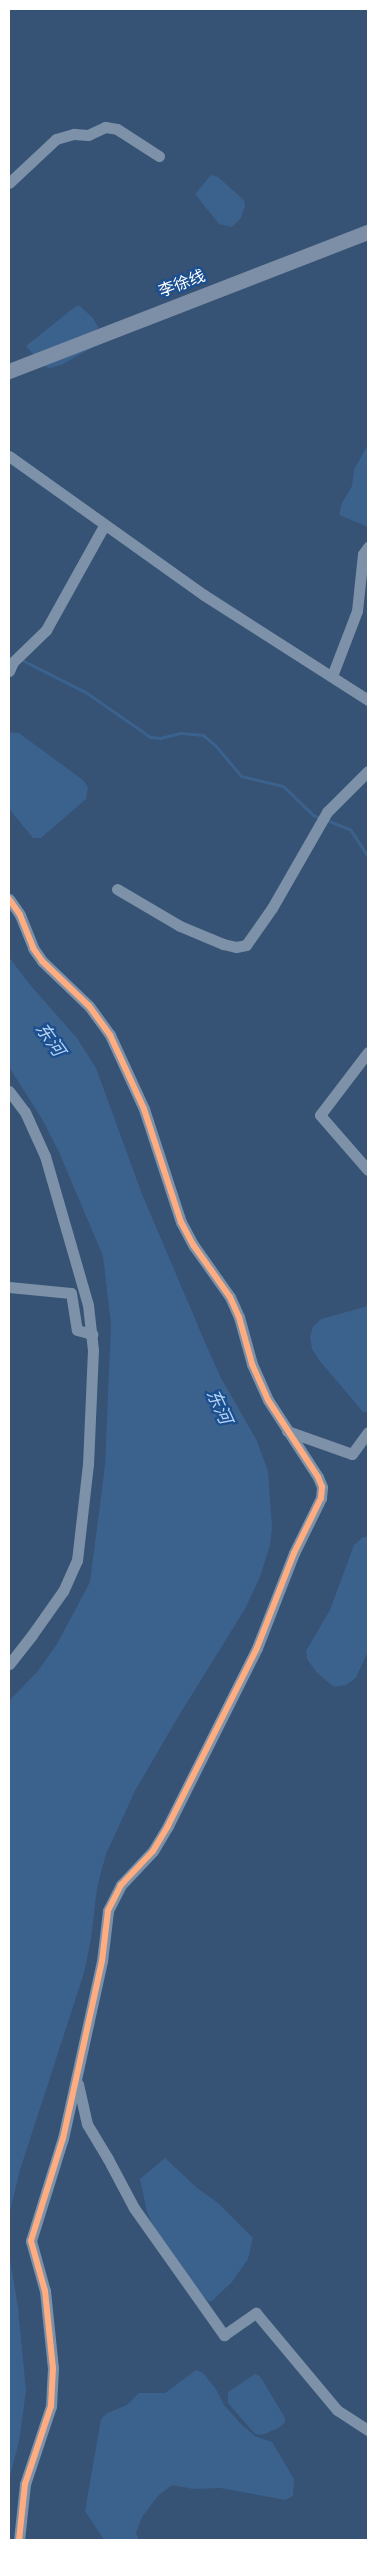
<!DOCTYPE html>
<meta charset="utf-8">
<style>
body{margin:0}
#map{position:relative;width:377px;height:2549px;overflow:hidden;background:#365274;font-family:"Source Sans 3","Noto Sans SC",sans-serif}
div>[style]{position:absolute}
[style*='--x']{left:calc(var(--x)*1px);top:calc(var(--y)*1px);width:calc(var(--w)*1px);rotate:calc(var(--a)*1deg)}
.water>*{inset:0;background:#3b618d}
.stream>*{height:3px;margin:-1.5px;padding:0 1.5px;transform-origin:1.5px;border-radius:1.5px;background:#3b618d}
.minor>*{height:11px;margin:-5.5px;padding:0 5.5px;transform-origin:5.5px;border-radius:5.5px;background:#7d92a8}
.major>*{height:15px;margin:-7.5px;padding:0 7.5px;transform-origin:7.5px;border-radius:7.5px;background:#7d8ea7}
.cycleway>*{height:6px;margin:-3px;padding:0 3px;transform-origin:3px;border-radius:3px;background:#ffac80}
span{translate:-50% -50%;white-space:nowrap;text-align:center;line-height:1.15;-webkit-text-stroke:4.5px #1b4f8f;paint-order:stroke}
.street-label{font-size:16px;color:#fff}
.water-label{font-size:18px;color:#b5d3f5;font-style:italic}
.frame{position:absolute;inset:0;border:10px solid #fff;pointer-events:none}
</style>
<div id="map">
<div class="water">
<i style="clip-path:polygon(211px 175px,218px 177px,244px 200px,245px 206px,241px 218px,232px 227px,219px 224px,195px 194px)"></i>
<i style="clip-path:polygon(76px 306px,80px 306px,93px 318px,98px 327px,94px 344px,90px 349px,61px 365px,50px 368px,43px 366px,26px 346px)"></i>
<i style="clip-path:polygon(368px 444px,368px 527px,339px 515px,342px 503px,352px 486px,354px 470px)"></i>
<i style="clip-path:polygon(9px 732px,19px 733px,83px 780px,88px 787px,86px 799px,41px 838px,33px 838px,9px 809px)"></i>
<i style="clip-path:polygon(9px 957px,31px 986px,77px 1038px,96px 1068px,142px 1194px,207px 1347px,221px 1378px,256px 1439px,268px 1471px,272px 1527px,270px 1545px,260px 1577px,245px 1609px,178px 1717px,135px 1791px,106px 1854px,97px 1888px,91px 1939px,84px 1973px,20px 2170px,9px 2215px,9px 1701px,37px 1672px,57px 1644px,90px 1582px,105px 1465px,111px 1325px,103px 1256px,58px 1150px,42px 1119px,9px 1067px)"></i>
<i style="clip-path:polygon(368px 1306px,368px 1411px,366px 1412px,363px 1412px,319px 1360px,312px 1349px,310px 1336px,313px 1327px,321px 1319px)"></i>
<i style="clip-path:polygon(363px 1537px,368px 1537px,368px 1651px,356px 1678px,346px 1685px,334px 1687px,317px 1673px,307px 1659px,306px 1651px,330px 1610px,354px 1545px)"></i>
<i style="clip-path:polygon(165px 2158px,196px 2187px,218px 2203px,253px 2238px,248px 2259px,232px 2282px,212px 2301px,208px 2301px,199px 2292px,152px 2224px,147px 2212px,140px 2179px)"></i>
<i style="clip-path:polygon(9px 2253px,18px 2307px,26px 2391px,19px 2442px,9px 2480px)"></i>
<i style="clip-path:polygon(196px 2370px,203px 2373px,216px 2389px,224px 2405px,242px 2425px,255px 2436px,272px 2442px,294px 2479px,293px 2496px,286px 2500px,220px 2488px,193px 2489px,172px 2485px,158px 2496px,142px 2517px,136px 2533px,139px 2540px,104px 2540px,85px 2511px,101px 2419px,107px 2413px,127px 2405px,139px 2393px,165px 2393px)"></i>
<i style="clip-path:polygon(255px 2374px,260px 2376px,285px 2418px,285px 2422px,279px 2428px,262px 2435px,255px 2434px,228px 2403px,228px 2392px)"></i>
</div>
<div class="stream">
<i style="--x:20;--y:659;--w:75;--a:26.9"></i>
<i style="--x:87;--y:693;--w:77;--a:34.9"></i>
<i style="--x:150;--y:737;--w:10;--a:6"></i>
<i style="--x:160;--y:738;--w:21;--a:-14"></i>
<i style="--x:180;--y:733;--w:23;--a:5"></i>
<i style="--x:203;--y:735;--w:16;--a:40"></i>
<i style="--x:215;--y:745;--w:40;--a:50"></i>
<i style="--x:241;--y:776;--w:43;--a:13.4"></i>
<i style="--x:283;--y:786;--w:42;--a:44"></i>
<i style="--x:313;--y:815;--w:8;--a:23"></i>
<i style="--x:326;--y:820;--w:26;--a:21"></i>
<i style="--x:350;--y:829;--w:33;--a:57"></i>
</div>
<div class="minor">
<i style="--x:9;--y:183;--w:64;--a:-43.1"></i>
<i style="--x:56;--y:139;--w:19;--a:-16"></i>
<i style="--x:74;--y:134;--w:14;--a:4"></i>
<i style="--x:88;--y:135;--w:19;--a:-25"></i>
<i style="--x:105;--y:127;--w:12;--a:9"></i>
<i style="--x:117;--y:129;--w:50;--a:32.7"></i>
<i style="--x:9;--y:456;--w:239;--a:35.5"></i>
<i style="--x:204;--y:595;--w:195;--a:32.6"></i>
<i style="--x:9;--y:671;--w:10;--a:-66"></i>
<i style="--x:13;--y:662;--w:46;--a:-44.1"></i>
<i style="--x:46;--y:630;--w:119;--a:-60.9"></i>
<i style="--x:332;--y:676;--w:70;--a:-69"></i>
<i style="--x:357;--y:611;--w:57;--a:-84"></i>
<i style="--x:363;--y:554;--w:9;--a:-54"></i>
<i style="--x:117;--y:889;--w:73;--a:30.4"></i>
<i style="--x:180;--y:926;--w:47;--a:22.7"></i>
<i style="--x:223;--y:944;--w:13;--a:13"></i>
<i style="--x:236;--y:947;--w:10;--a:-11"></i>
<i style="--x:246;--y:945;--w:45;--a:-54.9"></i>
<i style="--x:272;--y:908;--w:111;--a:-60.2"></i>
<i style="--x:327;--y:812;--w:58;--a:-45"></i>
<i style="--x:9;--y:899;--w:19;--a:55"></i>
<i style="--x:20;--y:915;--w:35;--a:68"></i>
<i style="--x:33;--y:948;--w:16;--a:55"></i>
<i style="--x:42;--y:961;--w:65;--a:43.8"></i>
<i style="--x:89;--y:1006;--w:36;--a:54"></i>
<i style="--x:110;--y:1035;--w:81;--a:65.3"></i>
<i style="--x:144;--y:1109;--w:119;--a:71.9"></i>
<i style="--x:181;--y:1222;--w:27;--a:62"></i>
<i style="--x:194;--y:1246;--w:62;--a:54.8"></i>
<i style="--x:230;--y:1297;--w:22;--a:66"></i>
<i style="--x:239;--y:1317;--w:49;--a:74.5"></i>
<i style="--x:252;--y:1364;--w:39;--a:66"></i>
<i style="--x:268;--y:1400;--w:92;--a:57"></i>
<i style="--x:318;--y:1477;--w:11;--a:68"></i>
<i style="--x:322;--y:1487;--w:11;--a:95"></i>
<i style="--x:321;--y:1498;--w:61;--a:116.1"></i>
<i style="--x:294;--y:1553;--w:102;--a:111.3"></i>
<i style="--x:257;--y:1648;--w:199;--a:116.6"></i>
<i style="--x:168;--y:1826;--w:29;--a:121"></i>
<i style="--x:153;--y:1851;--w:47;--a:133.3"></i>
<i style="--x:121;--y:1885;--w:29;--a:117"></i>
<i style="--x:108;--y:1911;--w:50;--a:96.8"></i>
<i style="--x:102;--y:1961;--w:181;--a:102.4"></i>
<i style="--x:63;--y:2138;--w:108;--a:107.3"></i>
<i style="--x:31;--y:2241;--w:52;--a:74.4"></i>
<i style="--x:45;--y:2291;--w:77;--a:84.1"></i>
<i style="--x:53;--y:2368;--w:38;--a:93"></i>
<i style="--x:51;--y:2406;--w:82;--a:108.4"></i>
<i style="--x:25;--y:2484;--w:56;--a:96.1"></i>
<i style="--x:368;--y:1052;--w:79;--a:127.3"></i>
<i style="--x:320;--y:1115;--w:73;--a:48.9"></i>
<i style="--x:9;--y:1091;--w:26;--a:53"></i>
<i style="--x:25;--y:1112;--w:48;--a:65.6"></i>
<i style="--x:45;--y:1156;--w:155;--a:73.9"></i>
<i style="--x:88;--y:1305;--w:45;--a:83.7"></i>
<i style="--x:93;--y:1350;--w:114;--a:92.5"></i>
<i style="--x:88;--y:1464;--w:97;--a:96.5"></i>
<i style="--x:77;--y:1560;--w:34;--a:114"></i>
<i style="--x:63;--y:1591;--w:54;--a:125.2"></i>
<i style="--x:32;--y:1635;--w:37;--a:128"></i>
<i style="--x:9;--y:1287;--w:62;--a:5.5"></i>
<i style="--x:71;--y:1293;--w:37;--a:81"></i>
<i style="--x:77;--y:1330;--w:16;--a:15"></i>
<i style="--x:287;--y:1431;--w:69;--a:19.5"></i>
<i style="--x:352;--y:1454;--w:27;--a:-54"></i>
<i style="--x:78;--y:2084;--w:41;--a:77.3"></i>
<i style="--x:87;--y:2124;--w:41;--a:59"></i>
<i style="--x:108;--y:2159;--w:55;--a:62"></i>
<i style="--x:134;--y:2208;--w:156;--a:54.7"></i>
<i style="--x:224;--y:2335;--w:39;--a:-35"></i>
<i style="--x:256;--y:2313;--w:126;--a:50.1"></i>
<i style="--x:337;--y:2410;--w:37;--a:33"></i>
</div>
<div class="major">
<i style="--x:9;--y:371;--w:385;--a:-21.2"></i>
</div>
<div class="cycleway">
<i style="--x:9;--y:899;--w:19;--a:55"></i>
<i style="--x:20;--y:915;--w:35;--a:68"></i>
<i style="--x:33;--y:948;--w:16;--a:55"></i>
<i style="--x:42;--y:961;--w:65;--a:43.8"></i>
<i style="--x:89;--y:1006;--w:36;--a:54"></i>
<i style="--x:110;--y:1035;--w:81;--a:65.3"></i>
<i style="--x:144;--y:1109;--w:119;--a:71.9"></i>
<i style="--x:181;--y:1222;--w:27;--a:62"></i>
<i style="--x:194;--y:1246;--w:62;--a:54.8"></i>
<i style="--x:230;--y:1297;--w:22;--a:66"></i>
<i style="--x:239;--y:1317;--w:49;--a:74.5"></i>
<i style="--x:252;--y:1364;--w:39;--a:66"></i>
<i style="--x:268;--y:1400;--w:92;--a:57"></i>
<i style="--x:318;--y:1477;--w:11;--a:68"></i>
<i style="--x:322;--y:1487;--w:11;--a:95"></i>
<i style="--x:321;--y:1498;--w:61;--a:116.1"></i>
<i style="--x:294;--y:1553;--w:102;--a:111.3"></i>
<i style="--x:257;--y:1648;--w:199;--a:116.6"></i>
<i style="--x:168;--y:1826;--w:29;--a:121"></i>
<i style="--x:153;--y:1851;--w:47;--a:133.3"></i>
<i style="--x:121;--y:1885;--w:29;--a:117"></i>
<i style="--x:108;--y:1911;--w:50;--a:96.8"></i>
<i style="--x:102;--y:1961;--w:181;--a:102.4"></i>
<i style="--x:63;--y:2138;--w:108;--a:107.3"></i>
<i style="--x:31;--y:2241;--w:52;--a:74.4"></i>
<i style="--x:45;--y:2291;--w:77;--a:84.1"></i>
<i style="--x:53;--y:2368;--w:38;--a:93"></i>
<i style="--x:51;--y:2406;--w:82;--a:108.4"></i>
<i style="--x:25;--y:2484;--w:56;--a:96.1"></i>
</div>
<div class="street-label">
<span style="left:182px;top:284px;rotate:-21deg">李徐线</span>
</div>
<div class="water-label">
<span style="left:49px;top:1040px;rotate:55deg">东河</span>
<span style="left:218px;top:1407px;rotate:65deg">东河</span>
</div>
<div class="frame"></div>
</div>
